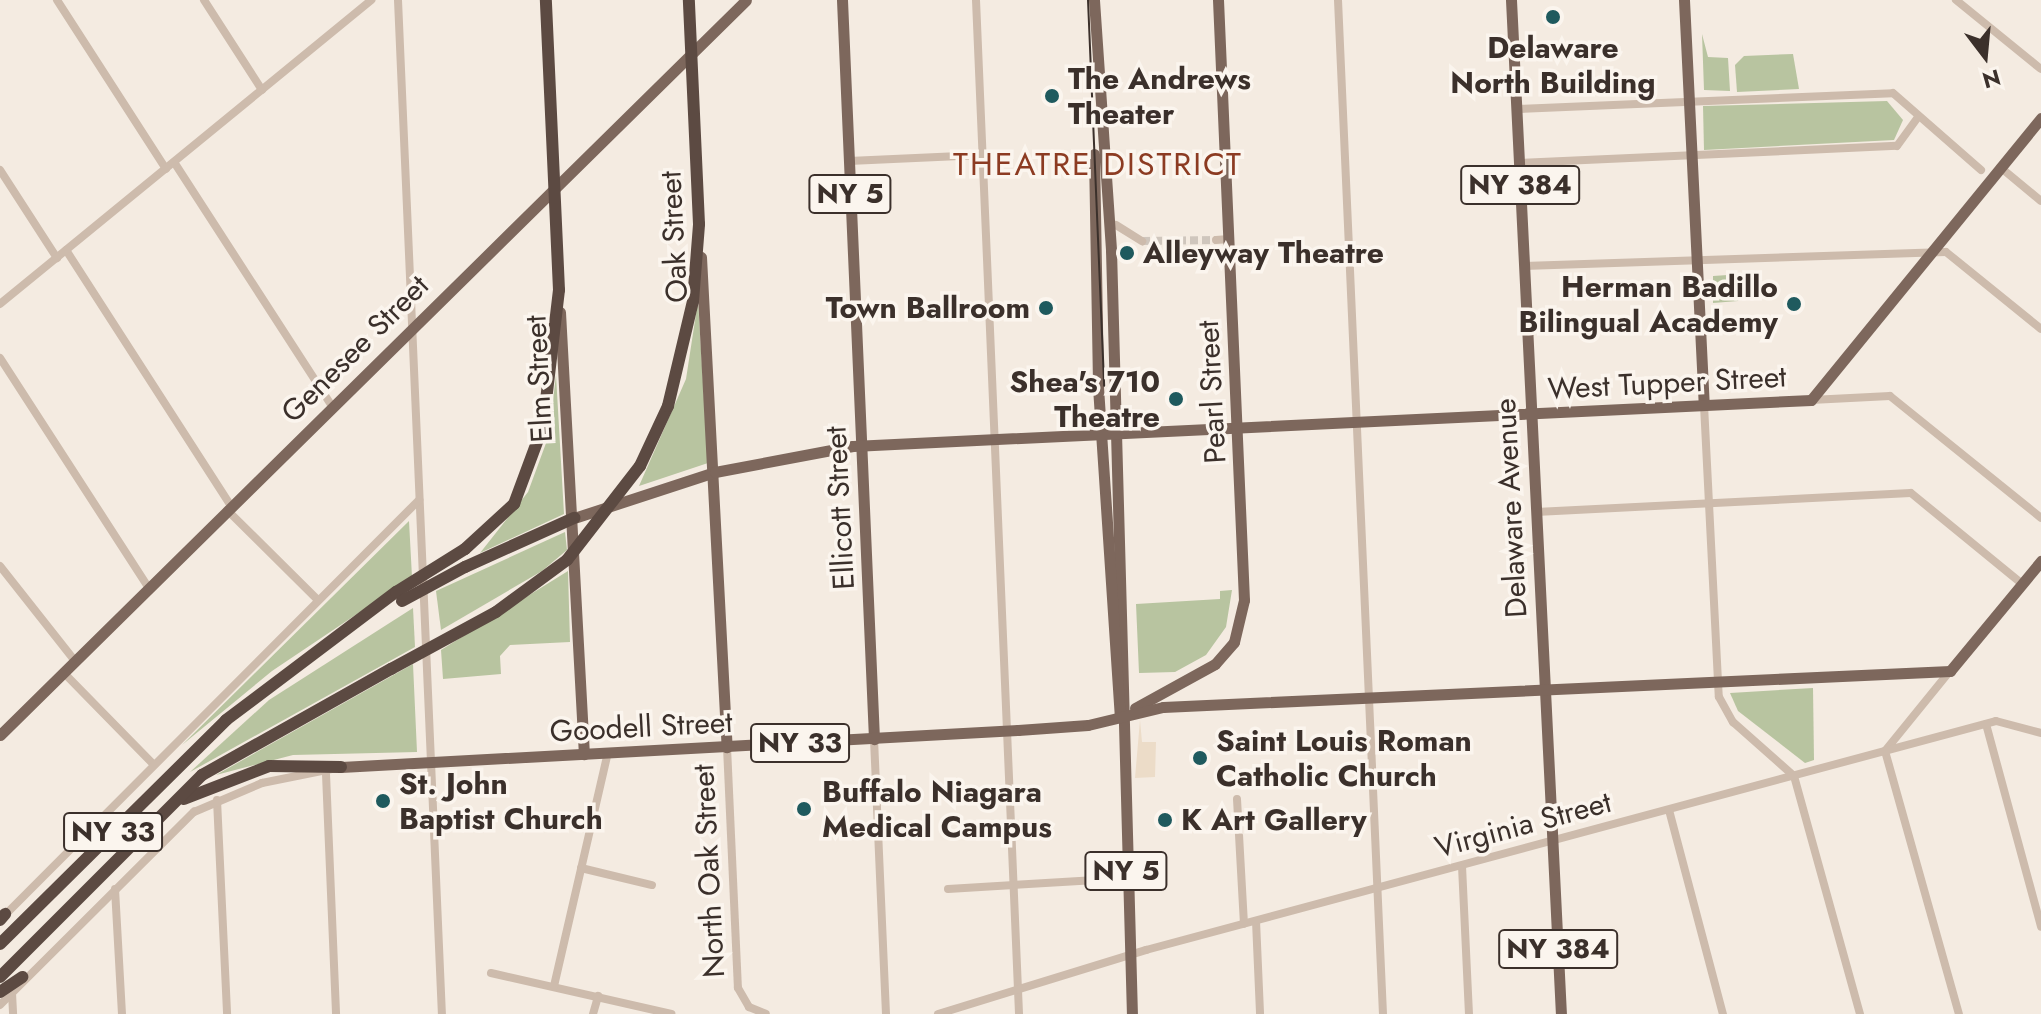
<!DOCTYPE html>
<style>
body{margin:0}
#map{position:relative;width:2041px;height:1014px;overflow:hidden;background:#f4ebe1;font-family:Jost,sans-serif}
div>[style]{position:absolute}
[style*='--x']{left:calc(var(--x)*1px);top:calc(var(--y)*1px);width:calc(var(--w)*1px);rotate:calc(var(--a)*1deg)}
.green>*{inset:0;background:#b8c4a0}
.plaza>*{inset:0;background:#ecdcc8}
.minor-tunnel>*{height:8px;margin-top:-4px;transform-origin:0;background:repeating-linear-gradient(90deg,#cfc6bd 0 8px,transparent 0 12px)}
.minor>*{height:8px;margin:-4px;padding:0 4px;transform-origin:4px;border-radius:4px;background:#cdbbac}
.major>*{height:11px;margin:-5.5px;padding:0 5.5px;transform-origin:5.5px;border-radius:5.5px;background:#7d675c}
.highway>*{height:12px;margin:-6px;padding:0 6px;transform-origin:6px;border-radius:6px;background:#5c4a42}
.tram>*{height:2px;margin:-1px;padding:0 1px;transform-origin:1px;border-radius:1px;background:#3b302b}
.highway-bridge>*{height:12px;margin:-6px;padding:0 6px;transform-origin:6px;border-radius:6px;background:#5c4a42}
.dots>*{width:22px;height:22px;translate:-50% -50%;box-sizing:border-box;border:4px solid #fbf5ee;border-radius:50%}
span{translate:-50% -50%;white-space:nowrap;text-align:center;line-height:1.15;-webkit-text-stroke:7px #fbf5ee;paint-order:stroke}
.shield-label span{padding:2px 6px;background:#fbf5ee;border:2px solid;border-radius:6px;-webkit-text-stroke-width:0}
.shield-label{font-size:28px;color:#3b302b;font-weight:700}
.poi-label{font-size:30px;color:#3b302b;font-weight:700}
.left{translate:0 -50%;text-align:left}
.right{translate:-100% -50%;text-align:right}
.street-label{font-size:30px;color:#3b302b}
.neighbourhood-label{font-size:32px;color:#8c3b22;letter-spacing:2px}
.north{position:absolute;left:1945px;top:16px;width:80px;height:80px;-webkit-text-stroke:6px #fbf5ee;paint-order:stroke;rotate:164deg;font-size:22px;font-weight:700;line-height:32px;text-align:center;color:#3b302b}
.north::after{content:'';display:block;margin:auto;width:28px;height:36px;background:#3b302b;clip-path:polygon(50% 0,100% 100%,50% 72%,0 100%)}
</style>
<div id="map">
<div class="green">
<i style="clip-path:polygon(1702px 34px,1708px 57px,1728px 58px,1730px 91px,1704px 90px)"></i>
<i style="clip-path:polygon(1793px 54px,1799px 89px,1737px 92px,1735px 65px,1744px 56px)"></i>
<i style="clip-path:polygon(1887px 101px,1903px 120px,1894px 140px,1704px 150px,1703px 106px)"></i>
<i style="clip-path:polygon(1757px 273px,1747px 275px,1738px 301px,1713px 303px,1713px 276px)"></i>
<i style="clip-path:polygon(698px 301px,708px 463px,639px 486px,686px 379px)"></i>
<i style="clip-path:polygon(556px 375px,564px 514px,480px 553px,528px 492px,549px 435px)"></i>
<i style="clip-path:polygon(409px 521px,412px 577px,272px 671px,182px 745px)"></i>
<i style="clip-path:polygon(565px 532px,567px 550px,542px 571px,441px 630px,436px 591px)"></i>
<i style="clip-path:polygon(568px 571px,570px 642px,510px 645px,500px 656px,501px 674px,443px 679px,441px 650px)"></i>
<i style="clip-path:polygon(1232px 590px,1226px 627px,1206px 655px,1175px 672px,1139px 673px,1136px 604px,1220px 599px,1220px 591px)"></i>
<i style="clip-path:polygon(413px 608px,415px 647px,190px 772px,269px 700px)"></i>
<i style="clip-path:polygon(413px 664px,417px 752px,293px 755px,216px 775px)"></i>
<i style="clip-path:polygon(1813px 688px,1814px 760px,1805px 763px,1738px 711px,1730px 693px)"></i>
</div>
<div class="plaza">
<i style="clip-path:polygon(1140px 720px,1142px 742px,1156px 742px,1155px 777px,1135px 778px)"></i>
</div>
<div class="minor-tunnel">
<i style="--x:1142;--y:241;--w:74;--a:-0.8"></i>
</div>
<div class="minor">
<i style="--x:57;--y:0;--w:201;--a:57.2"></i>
<i style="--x:204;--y:0;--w:107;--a:57.2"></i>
<i style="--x:398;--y:0;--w:1015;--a:87.52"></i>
<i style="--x:976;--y:0;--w:1015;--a:87.57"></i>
<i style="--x:1338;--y:0;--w:1015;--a:87.46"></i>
<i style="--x:1956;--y:0;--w:109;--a:39.1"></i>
<i style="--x:1517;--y:109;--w:376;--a:-2.4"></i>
<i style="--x:1893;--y:93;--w:117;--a:41.2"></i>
<i style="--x:849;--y:161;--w:133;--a:-2.6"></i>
<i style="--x:174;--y:162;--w:289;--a:57.1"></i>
<i style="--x:1519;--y:163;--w:378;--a:-2.6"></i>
<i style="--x:1897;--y:146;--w:34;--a:-54"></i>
<i style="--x:2000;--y:167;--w:53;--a:39.7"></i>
<i style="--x:0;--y:170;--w:105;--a:57.1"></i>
<i style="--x:1116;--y:225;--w:31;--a:32"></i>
<i style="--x:1216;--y:240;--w:13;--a:-4"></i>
<i style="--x:66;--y:250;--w:305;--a:57.2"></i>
<i style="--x:1524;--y:266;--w:422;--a:-1.9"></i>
<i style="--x:1946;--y:252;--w:122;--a:39"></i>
<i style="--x:0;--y:304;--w:480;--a:-39.3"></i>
<i style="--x:0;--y:358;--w:274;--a:57.1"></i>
<i style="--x:1811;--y:400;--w:79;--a:-2.9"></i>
<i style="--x:1890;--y:396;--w:194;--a:38.9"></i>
<i style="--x:1704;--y:405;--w:292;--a:87.1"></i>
<i style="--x:1719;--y:697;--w:29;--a:61"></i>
<i style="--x:1733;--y:722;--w:81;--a:41.5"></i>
<i style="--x:1794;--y:776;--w:247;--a:74.5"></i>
<i style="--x:227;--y:510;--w:128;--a:44.7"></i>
<i style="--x:1536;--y:512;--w:375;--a:-2.9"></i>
<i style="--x:1911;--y:493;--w:144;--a:39.3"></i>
<i style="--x:0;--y:566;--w:121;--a:51.7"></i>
<i style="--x:64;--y:673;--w:127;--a:45.6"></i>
<i style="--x:1986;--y:724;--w:210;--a:74.8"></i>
<i style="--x:874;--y:739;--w:275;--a:87.5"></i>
<i style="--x:727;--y:747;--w:241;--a:87.4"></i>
<i style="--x:738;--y:988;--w:22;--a:60"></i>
<i style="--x:749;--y:1007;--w:18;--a:22"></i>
<i style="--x:1885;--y:751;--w:273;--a:74.3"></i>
<i style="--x:1885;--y:751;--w:103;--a:-50.9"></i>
<i style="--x:326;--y:774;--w:240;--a:87.6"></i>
<i style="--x:1237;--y:799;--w:125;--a:86.8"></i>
<i style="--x:217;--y:800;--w:214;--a:87.3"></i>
<i style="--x:1669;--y:810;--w:211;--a:75.2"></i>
<i style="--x:1462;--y:866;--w:148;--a:87.3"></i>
<i style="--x:581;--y:868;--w:73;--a:13.5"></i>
<i style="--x:115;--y:889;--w:125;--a:86.8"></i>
<i style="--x:948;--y:889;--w:178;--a:-3.5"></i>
<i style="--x:4;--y:916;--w:588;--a:-45.07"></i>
<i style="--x:1256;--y:921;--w:93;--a:87.5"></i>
<i style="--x:491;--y:973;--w:185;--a:12.8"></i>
<i style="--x:554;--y:986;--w:239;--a:-77"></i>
<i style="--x:12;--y:993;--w:21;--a:87"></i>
<i style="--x:0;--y:1005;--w:274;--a:-44.9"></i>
<i style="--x:194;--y:812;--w:74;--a:-23.1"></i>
<i style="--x:262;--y:783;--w:81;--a:-11.4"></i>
<i style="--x:593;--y:1014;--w:19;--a:-74"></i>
<i style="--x:938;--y:1014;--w:218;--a:-17.1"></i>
<i style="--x:1146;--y:950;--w:880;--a:-15.08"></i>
<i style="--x:1996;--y:721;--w:47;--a:14.9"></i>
</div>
<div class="major">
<i style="--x:842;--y:0;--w:740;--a:87.52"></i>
<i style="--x:1094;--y:0;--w:251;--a:86.1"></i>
<i style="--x:1111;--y:250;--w:764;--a:88.43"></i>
<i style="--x:1511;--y:0;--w:1015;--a:87.18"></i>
<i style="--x:1684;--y:0;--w:405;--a:87.2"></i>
<i style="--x:1094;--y:154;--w:233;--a:89"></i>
<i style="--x:1098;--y:387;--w:329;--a:86.2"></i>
<i style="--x:701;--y:257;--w:491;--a:87"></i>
<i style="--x:560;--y:312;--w:443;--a:86.9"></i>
<i style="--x:574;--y:518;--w:148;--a:-18.1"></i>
<i style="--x:715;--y:472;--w:140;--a:-10.7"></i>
<i style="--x:853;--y:446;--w:959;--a:-2.75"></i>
<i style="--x:1811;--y:400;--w:364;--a:-50.8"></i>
<i style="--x:1135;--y:708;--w:91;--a:-28.8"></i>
<i style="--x:1215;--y:664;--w:29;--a:-49"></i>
<i style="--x:1234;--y:642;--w:43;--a:-76.6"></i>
<i style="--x:1244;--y:600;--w:601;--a:-92.48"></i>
<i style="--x:0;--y:735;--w:1047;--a:-44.57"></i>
<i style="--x:341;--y:767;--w:678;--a:-3.13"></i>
<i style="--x:1018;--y:730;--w:70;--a:-4.1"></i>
<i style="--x:1088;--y:725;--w:77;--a:-13.5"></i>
<i style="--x:1163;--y:707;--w:788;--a:-2.62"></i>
<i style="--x:1950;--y:671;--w:143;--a:-50.4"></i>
</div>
<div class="highway">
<i style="--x:640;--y:466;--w:66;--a:-65"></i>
<i style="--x:668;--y:406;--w:108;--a:-76.6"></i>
<i style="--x:693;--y:301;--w:77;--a:-85.5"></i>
<i style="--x:699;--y:224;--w:224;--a:-92.6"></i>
<i style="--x:465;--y:549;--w:67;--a:-42.6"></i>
<i style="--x:514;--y:504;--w:83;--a:-69.6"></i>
<i style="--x:543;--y:426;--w:137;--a:-83.3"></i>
<i style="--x:559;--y:290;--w:290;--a:-92.6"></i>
<i style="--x:465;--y:567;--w:120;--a:-24.2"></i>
<i style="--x:184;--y:799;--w:91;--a:-21.2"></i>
<i style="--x:269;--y:766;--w:72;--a:0.8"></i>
<i style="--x:0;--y:920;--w:8;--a:-50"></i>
<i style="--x:0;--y:944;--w:318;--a:-44.7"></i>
<i style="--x:226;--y:720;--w:213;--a:-37"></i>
<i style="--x:0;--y:977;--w:286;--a:-45"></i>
<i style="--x:202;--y:775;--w:217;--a:-29.3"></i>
<i style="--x:0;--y:992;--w:27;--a:-34"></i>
</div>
<div class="tram">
<i style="--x:1088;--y:0;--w:386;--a:87.6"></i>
</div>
<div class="highway-bridge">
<i style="--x:396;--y:592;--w:81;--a:-31.9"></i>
<i style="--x:402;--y:601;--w:72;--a:-28.4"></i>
<i style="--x:391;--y:669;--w:119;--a:-28.5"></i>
<i style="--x:496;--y:612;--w:88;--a:-36.2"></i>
<i style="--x:567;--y:560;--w:119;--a:-52.2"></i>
</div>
<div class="dots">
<i style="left:1553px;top:17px;background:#1f5a5e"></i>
<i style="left:1052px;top:96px;background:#1f5a5e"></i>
<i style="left:1127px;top:253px;background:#1f5a5e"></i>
<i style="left:1794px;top:304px;background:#1f5a5e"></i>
<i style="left:1046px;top:308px;background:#1f5a5e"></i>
<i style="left:1176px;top:399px;background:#1f5a5e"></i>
<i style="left:1200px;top:758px;background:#1f5a5e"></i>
<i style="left:383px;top:801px;background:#1f5a5e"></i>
<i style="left:804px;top:809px;background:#1f5a5e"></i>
<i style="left:1165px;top:820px;background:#1f5a5e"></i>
</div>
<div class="shield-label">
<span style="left:1520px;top:185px">NY 384</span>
<span style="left:850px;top:194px">NY 5</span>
<span style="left:800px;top:743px">NY 33</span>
<span style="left:113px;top:832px">NY 33</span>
<span style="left:1126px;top:871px">NY 5</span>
<span style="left:1558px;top:949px">NY 384</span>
</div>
<div class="poi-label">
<span style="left:1553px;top:65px">Delaware<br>North Building</span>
<span class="left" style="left:1068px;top:96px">The Andrews<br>Theater</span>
<span class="left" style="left:1143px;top:253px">Alleyway Theatre</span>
<span class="right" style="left:1778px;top:304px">Herman Badillo<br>Bilingual Academy</span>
<span class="right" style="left:1030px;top:308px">Town Ballroom</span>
<span class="right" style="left:1160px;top:399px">Shea's 710<br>Theatre</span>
<span class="left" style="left:1216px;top:758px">Saint Louis Roman<br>Catholic Church</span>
<span class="left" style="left:399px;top:801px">St. John<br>Baptist Church</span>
<span class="left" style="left:822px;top:809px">Buffalo Niagara<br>Medical Campus</span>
<span class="left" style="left:1181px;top:820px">K Art Gallery</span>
</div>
<div class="street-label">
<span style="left:674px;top:237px;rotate:-93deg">Oak Street</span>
<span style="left:355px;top:349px;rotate:-45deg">Genesee Street</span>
<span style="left:539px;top:379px;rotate:-93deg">Elm Street</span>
<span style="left:1667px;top:383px;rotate:-3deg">West Tupper Street</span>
<span style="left:1212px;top:392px;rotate:-93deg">Pearl Street</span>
<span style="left:840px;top:508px;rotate:-93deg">Ellicott Street</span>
<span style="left:1511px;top:508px;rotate:-93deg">Delaware Avenue</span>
<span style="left:641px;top:727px;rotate:-3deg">Goodell Street</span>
<span style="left:1523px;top:825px;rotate:-15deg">Virginia Street</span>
<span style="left:709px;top:871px;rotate:-93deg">North Oak Street</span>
</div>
<div class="neighbourhood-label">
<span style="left:1098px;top:164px">THEATRE DISTRICT</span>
</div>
<div class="north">N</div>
</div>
